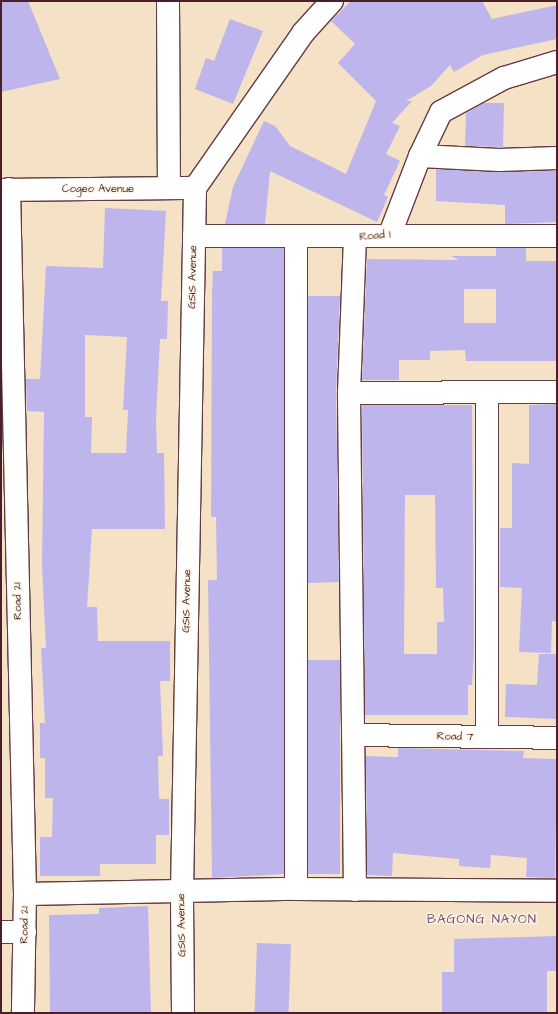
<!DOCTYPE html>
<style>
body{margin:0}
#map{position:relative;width:558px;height:1014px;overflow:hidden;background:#f5e1c5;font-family:"Architects Daughter",sans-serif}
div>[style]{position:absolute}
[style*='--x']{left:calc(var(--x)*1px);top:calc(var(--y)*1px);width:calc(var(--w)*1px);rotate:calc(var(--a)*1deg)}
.building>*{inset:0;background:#beb5ed;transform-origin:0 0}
.roads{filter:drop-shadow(1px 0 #643c42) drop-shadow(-1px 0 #643c42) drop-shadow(0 1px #643c42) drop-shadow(0 -1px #643c42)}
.minor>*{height:22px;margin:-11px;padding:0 11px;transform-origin:11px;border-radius:11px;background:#fff}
span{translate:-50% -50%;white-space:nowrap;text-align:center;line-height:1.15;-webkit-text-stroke:3px #fcf5e5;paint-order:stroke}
.street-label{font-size:11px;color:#4a1f2b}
.quarter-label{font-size:13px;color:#73546f;letter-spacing:1px}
.frame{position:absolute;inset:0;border:2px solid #4a1f2b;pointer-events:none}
</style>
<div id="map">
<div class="building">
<i style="clip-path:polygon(1px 1px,28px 1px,60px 79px,1px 92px)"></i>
<i style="clip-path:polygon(351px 1px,482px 1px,492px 19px,557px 5px,557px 39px,483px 55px,454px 72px,450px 65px,431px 86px,406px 101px,412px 101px,392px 123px,400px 126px,386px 154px,400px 161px,384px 195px,388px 197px,377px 222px,270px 171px,265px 224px,225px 224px,233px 187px,264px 121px,275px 126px,290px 146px,346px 174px,376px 101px,338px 63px,355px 44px,331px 21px)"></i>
<i style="clip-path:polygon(230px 19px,263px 31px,233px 104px,195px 89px,206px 58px,214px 61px)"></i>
<i style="clip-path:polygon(484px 103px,504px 103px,503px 147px,465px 146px,466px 113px)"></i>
<i style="clip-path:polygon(436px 169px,557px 171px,557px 222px,505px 224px,505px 205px,436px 201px)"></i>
<i style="clip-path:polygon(evenodd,105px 208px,166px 211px,161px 301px,168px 301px,167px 339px,160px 339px,156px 419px,157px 453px,164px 453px,165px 529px,92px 529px,87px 607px,97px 607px,98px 641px,170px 641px,170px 681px,160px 681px,163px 756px,158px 756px,159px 799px,169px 799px,169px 835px,156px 835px,156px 864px,100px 864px,100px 876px,40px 876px,40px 837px,52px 837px,53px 798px,45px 798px,45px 758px,40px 758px,40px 723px,45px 723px,41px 648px,46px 648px,42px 566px,44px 412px,27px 411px,26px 379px,40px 379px,46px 266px,103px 268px,105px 208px,85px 335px,127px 337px,123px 410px,128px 410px,126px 453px,91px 453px,92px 417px,85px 417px,85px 335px)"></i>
<i style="clip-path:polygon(222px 248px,284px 248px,284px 874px,212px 878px,208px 580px,217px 580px,216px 517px,211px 517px,212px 293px,213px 271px,222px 271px)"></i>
<i style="clip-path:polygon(evenodd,496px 248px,526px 248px,526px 261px,557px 261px,557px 361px,466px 361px,465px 350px,430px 351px,430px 360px,399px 360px,399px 380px,362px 380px,367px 259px,459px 260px,451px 256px,496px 256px,496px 248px,464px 289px,496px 289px,496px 323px,464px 323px,464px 289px)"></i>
<i style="clip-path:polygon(308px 296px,340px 296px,336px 393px,339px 582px,308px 583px)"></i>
<i style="clip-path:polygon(557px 404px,557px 622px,552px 621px,551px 653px,519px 652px,522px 588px,500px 587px,500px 528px,512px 528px,512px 463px,529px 464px,529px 405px)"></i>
<i style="clip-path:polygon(evenodd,362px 405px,472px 405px,474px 650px,472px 685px,468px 685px,468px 715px,365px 715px,362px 405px,405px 495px,435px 495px,436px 588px,443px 588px,444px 622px,437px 622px,437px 654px,404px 654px,405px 495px)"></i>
<i style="clip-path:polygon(539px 654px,557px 654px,557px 719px,505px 717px,506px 684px,537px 685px)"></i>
<i style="left:308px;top:660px;width:32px;height:214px"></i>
<i style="clip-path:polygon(398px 748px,524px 751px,523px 758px,557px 759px,555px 878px,526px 877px,527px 858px,491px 855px,490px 868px,459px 866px,459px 859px,393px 853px,392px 876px,367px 875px,366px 756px,398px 757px)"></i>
<i style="clip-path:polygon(148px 906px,151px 1013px,50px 1013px,49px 915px,99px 914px,99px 908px)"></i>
<i style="clip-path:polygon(557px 936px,557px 971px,547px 971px,547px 1013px,442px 1013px,442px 972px,454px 972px,454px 939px)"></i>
<i style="left:257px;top:943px;width:34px;height:70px;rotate:2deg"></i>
</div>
<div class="roads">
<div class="minor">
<i style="--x:168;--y:1;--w:187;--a:89.7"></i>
<i style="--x:420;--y:156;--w:49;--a:-64.5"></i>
<i style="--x:441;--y:112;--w:72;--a:-28.4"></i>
<i style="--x:504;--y:78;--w:55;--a:-16.8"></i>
<i style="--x:195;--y:188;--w:189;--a:-55.1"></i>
<i style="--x:303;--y:33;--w:43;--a:-47.8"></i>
<i style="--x:9;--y:189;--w:705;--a:88.7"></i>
<i style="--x:25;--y:894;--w:119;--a:91"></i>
<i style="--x:1;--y:190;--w:194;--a:-0.6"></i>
<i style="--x:390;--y:234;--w:84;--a:-69"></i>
<i style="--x:420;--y:156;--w:79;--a:2.9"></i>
<i style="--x:499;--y:160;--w:58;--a:-2"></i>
<i style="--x:194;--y:236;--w:363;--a:0"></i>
<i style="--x:296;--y:237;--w:652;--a:90"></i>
<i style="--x:349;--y:393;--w:208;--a:-0.3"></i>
<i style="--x:353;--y:735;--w:204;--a:0.8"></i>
<i style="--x:487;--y:737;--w:344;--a:-90"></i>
<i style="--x:355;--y:890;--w:497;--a:-90.7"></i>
<i style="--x:349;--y:393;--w:155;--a:-87.8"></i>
<i style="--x:25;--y:894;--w:271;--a:-1.1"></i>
<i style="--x:296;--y:889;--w:261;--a:0.4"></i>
<i style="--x:1;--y:932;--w:24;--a:0"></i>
<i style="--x:183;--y:1013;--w:121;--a:-90.5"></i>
<i style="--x:182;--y:892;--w:704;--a:-88.94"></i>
</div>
</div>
<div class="street-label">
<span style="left:98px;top:189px">Cogeo Avenue</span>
<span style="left:375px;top:236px;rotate:-5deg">Road 1</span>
<span style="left:193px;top:277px;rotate:-89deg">GSIS Avenue</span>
<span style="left:18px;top:601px;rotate:-91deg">Road 21</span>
<span style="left:187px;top:601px;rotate:-89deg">GSIS Avenue</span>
<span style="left:455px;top:737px;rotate:1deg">Road 7</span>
<span style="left:25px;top:925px;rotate:-89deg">Road 21</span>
<span style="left:182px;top:925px;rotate:-91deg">GSIS Avenue</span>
</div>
<div class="quarter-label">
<span style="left:482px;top:919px">BAGONG NAYON</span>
</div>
<div class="frame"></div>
</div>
